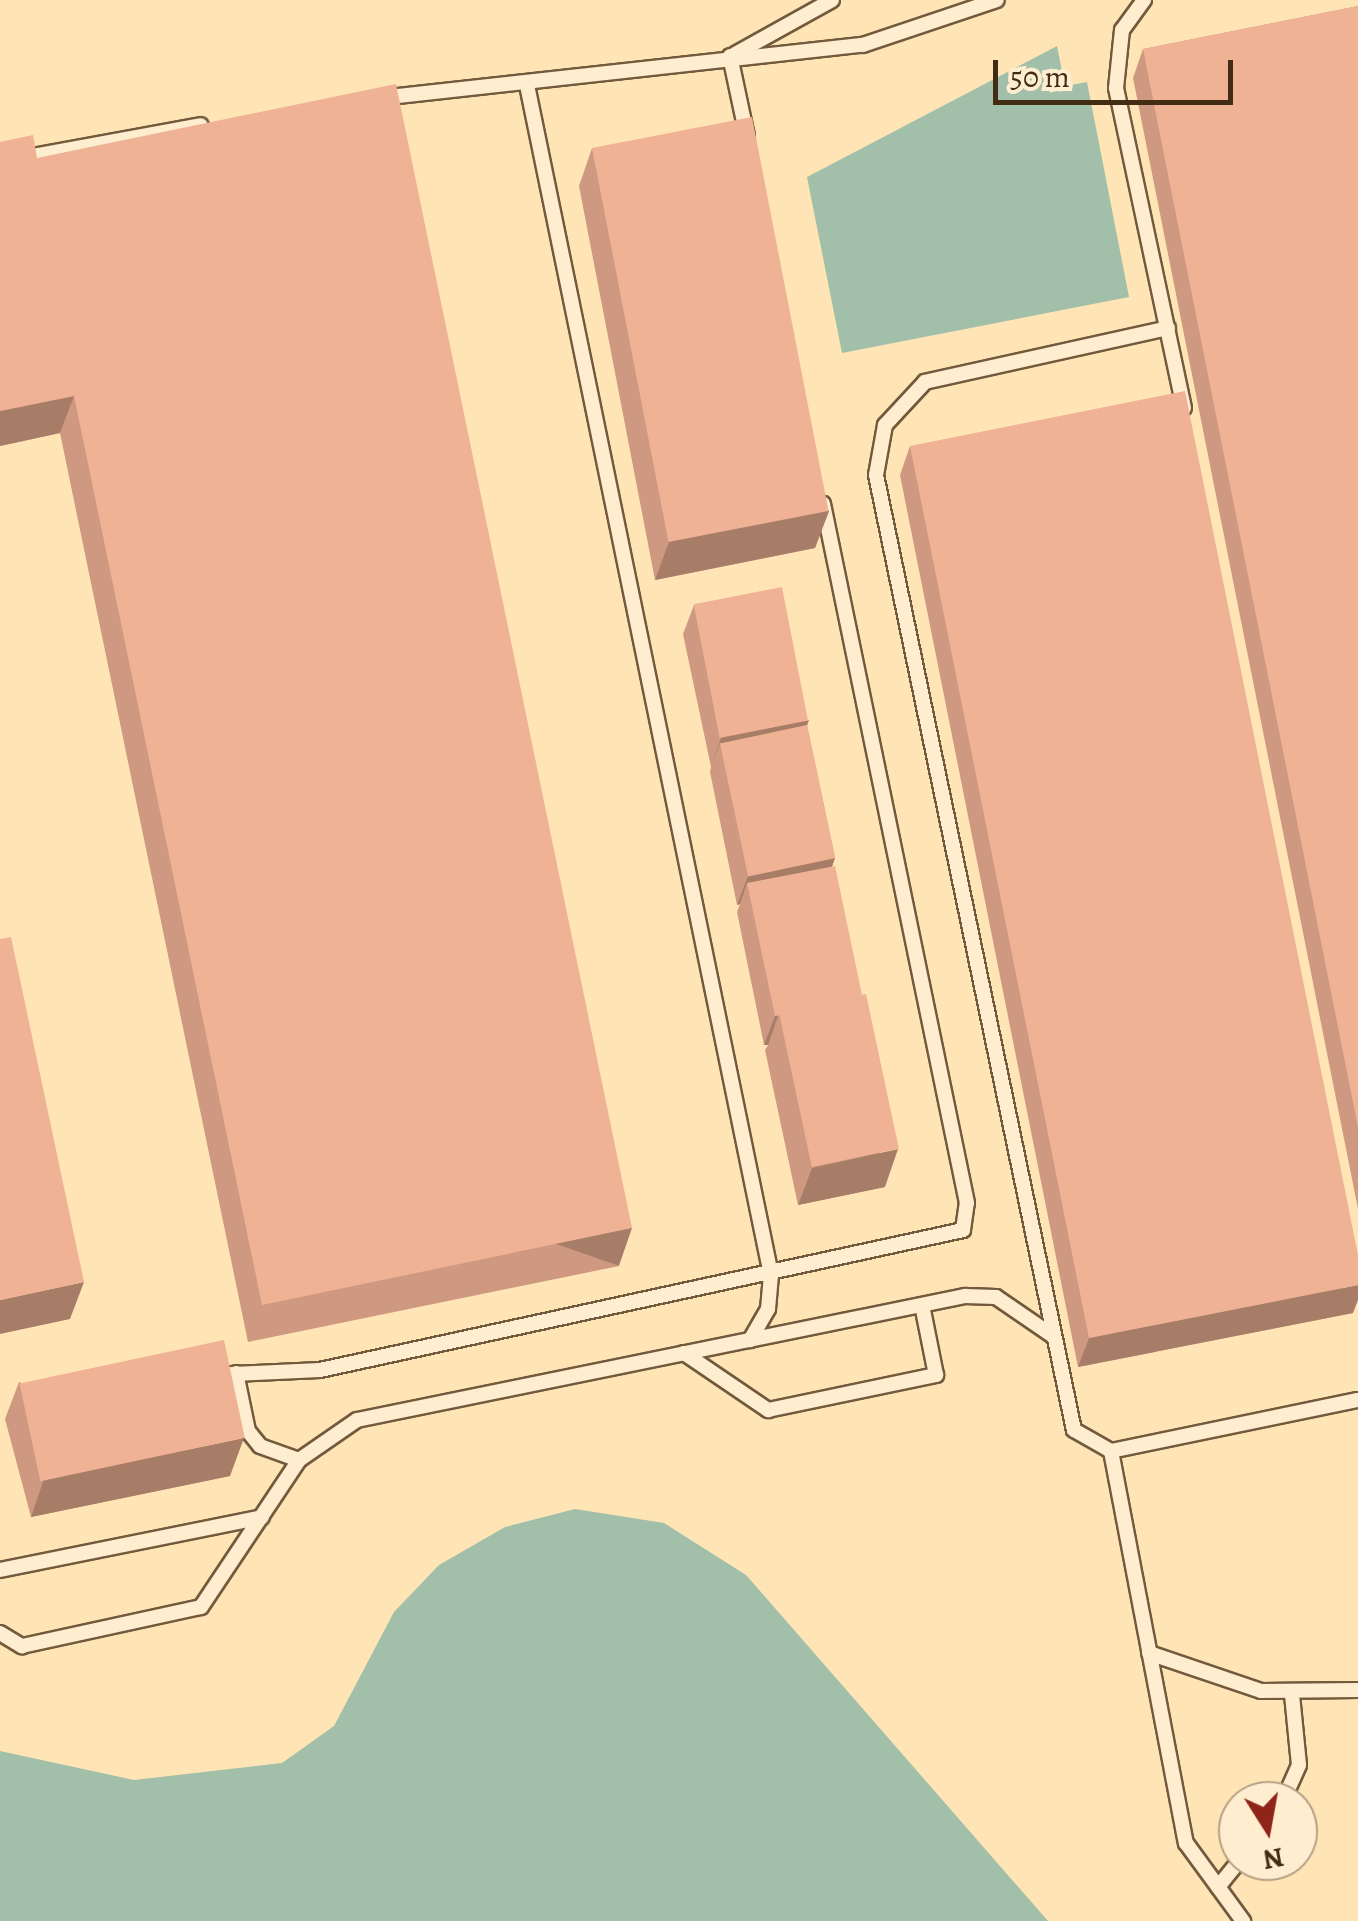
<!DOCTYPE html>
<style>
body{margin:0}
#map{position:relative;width:1358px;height:1921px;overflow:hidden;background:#ffe4b6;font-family:Alegreya,serif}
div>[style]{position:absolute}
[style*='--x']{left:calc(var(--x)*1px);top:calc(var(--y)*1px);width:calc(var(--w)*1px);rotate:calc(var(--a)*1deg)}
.water>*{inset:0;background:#a1bfa9}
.roads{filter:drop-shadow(2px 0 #725a3c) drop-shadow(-2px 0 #725a3c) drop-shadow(0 2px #725a3c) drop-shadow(0 -2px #725a3c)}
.lane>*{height:14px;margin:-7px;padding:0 7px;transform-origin:7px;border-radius:7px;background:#ffedd0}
.wall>*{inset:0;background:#ce9980}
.shaded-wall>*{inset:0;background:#a87d68;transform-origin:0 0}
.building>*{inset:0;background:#f0b295;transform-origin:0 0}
span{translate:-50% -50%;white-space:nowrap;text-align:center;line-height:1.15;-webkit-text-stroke:9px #ffedd0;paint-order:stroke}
.north{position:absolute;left:1218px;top:1781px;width:100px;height:100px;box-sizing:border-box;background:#ffedd0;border:2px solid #b4a085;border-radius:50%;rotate:169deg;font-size:28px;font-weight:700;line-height:40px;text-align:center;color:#432c14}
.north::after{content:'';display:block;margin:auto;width:35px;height:45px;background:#8f2418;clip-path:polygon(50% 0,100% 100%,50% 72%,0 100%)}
.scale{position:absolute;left:993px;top:60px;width:240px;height:45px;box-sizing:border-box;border:5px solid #432c14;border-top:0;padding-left:12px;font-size:30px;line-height:35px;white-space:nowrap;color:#432c14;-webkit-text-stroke:8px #ffedd0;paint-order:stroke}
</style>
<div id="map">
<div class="water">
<i style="clip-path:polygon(1057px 46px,1065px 86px,1087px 82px,1129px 297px,842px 353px,807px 177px)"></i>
<i style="clip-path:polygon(575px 1509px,664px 1523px,746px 1575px,1048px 1921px,0 1921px,0 1751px,134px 1780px,282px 1763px,334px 1726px,394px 1612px,439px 1565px,505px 1527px)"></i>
</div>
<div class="roads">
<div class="lane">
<i style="--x:1144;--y:0;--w:37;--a:126"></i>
<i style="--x:1122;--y:30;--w:58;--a:95.9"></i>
<i style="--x:1116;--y:88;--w:327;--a:78"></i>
<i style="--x:735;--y:54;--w:111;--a:-29.1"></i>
<i style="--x:730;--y:56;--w:82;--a:78"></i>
<i style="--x:527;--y:85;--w:1215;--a:78.41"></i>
<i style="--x:771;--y:1275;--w:34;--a:95"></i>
<i style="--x:768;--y:1309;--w:36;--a:120"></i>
<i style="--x:380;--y:98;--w:486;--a:-6.3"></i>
<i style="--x:863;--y:45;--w:141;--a:-18.6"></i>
<i style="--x:0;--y:162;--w:204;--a:-10.4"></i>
<i style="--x:1168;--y:328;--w:249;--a:167.5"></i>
<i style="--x:925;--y:382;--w:59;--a:132.9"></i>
<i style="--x:885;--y:425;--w:51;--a:100.2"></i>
<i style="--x:876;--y:475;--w:975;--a:78.29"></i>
<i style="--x:1074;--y:1430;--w:43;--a:29.6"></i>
<i style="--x:1111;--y:1451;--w:252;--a:-11.7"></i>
<i style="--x:684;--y:1353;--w:102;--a:34.2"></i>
<i style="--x:768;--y:1410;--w:172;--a:-11.8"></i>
<i style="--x:936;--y:1375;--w:71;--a:-101.3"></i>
<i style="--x:236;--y:1373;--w:59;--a:78.3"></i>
<i style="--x:248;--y:1431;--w:19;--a:51"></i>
<i style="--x:260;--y:1446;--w:41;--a:19.7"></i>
<i style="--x:212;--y:1375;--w:108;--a:-2.7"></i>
<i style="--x:320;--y:1370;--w:658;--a:-12.28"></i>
<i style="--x:963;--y:1230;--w:27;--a:-82"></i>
<i style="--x:967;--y:1203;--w:714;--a:-101.64"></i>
<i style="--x:1111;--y:1451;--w:399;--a:79.2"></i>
<i style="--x:1186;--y:1843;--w:97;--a:53.8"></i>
<i style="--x:0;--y:1570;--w:267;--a:-11.4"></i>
<i style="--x:0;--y:1633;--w:26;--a:31"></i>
<i style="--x:22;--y:1646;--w:183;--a:-12.3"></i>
<i style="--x:201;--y:1607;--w:177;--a:-56.3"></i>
<i style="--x:299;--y:1460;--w:70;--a:-34.6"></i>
<i style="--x:357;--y:1420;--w:621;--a:-11.53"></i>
<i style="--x:965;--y:1296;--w:31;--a:2"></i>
<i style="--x:996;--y:1297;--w:69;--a:34.4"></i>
<i style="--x:1149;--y:1653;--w:118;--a:18.7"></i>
<i style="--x:1261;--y:1691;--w:97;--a:-0.6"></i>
<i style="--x:1283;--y:1801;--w:39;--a:-66"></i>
<i style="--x:1299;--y:1765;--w:70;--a:-95.7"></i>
<i style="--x:1218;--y:1887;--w:33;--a:-51"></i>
</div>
</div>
<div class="wall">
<i style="clip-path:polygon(1358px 6px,1358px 1209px,1133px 78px,1143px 49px)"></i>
<i style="clip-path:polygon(0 142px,37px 158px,619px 1266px,248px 1342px,60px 433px,0 446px)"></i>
<i style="clip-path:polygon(592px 148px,829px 511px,815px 548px,655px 580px,579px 186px)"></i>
<i style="clip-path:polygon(910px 446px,1353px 1313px,1078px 1367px,900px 475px)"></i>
<i style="clip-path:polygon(694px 605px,807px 725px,835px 858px,832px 866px,885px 1187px,798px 1205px,765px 1050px,768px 1045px,764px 1045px,737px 912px,740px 904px,737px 905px,710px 772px,711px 767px,683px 634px)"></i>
<i style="clip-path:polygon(19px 1382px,230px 1476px,31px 1517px,5px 1419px)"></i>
</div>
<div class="shaded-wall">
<i style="clip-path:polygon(74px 396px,60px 433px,0 446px,0 411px)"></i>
<i style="clip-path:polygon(829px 511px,815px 548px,655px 580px,669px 542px)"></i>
<i style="clip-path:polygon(809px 720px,799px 749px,720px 743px,711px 767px,721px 738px)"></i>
<i style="clip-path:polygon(835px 858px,825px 887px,747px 883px,740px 904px,737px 905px,748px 876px)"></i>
<i style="clip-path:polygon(775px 1016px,778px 1016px,768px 1045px,764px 1045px)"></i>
<i style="clip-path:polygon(898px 1149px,885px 1187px,798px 1205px,812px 1168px)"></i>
<i style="left:632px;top:1228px;width:40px;height:378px;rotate:109deg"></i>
<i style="clip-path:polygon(84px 1282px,70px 1319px,0 1334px,0 1300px)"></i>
<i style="clip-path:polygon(1358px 1285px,1358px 1300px,1353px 1313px,1078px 1367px,1089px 1338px)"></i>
<i style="clip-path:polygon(244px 1438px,230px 1476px,31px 1517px,44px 1479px)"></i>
</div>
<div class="building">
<i style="clip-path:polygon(1358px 6px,1358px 1127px,1143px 49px)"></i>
<i style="clip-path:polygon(396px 84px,632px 1228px,262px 1305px,74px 396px,0 411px,0 142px,33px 135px,37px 158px)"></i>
<i style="left:752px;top:117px;width:401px;height:163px;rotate:79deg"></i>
<i style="clip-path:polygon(1185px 391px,1358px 1255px,1358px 1285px,1089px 1338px,910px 446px)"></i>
<i style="left:782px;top:587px;width:136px;height:90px;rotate:79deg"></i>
<i style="left:807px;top:725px;width:136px;height:89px;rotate:78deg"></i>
<i style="clip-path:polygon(835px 866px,862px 995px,779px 1013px,780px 1015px,775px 1016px,747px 883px)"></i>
<i style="clip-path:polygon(11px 937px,84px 1282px,0 1300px,0 939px)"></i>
<i style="left:866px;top:994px;width:158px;height:89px;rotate:78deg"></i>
<i style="left:224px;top:1340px;width:100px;height:209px;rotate:78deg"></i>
</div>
<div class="north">N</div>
<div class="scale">50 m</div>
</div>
